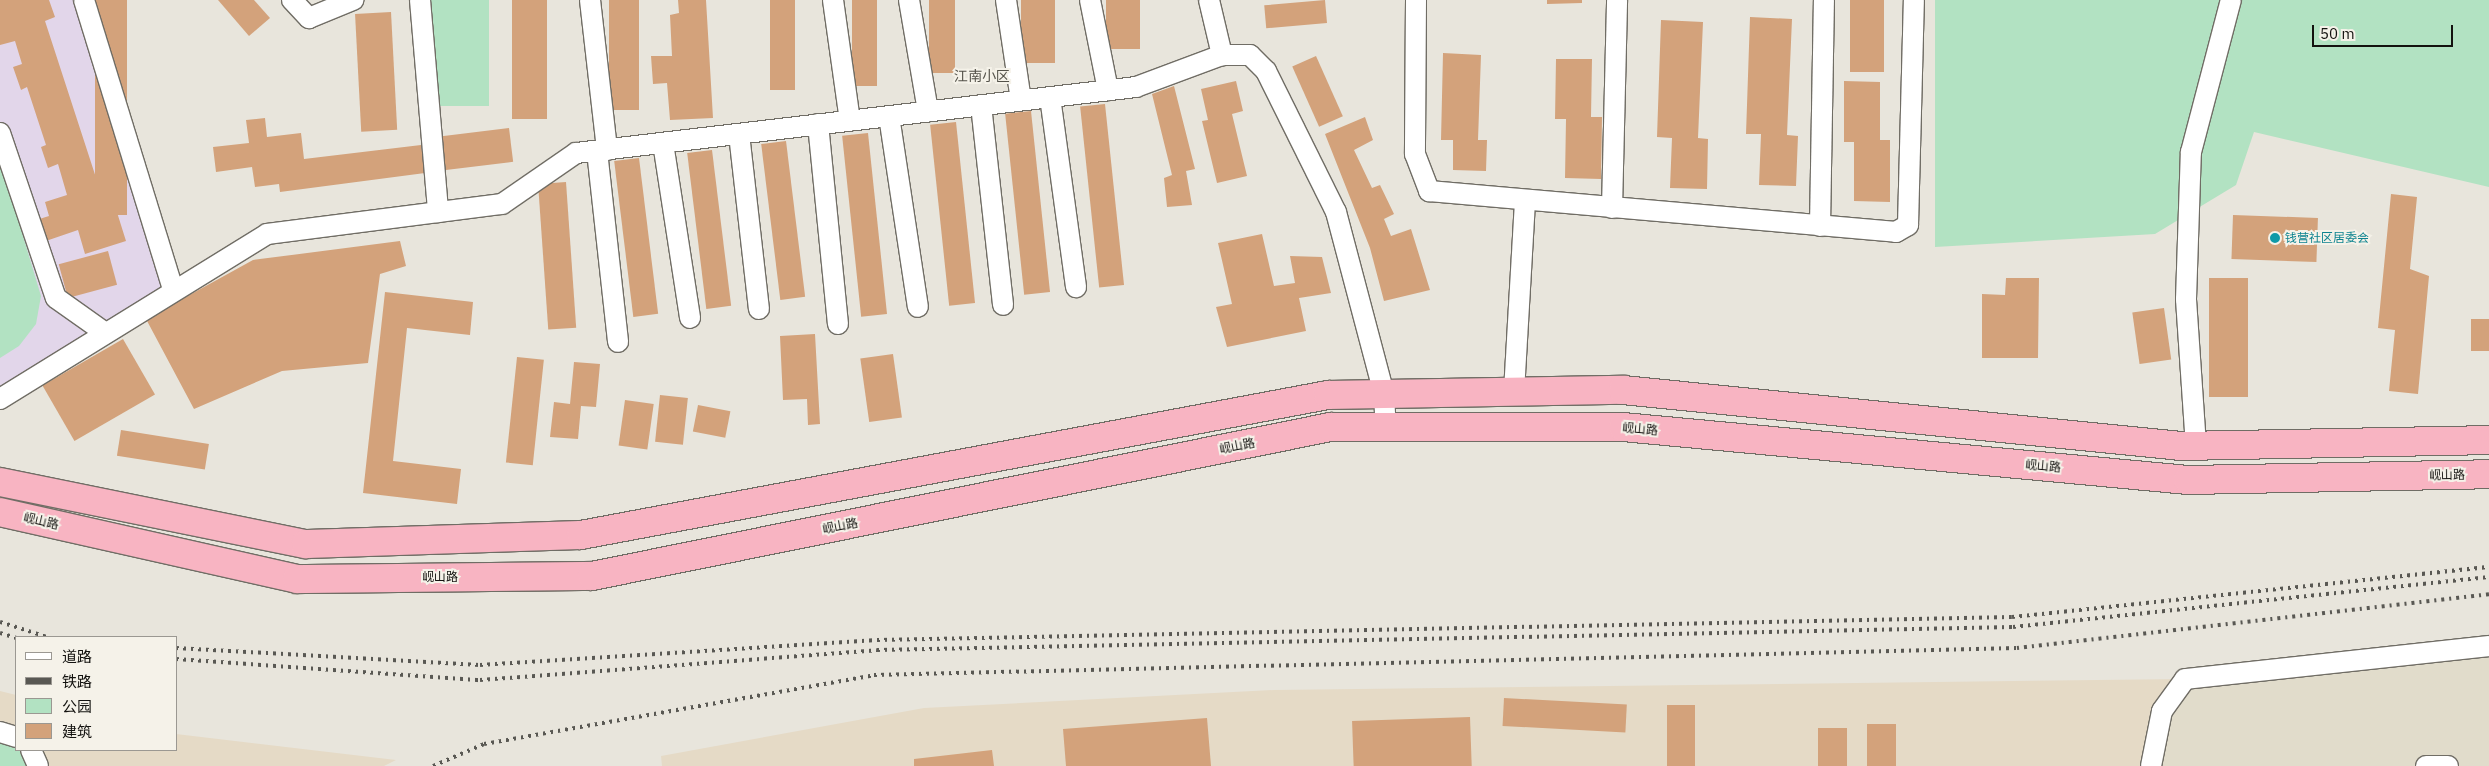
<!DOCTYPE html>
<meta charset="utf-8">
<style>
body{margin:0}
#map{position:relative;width:2489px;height:766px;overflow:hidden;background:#e8e5dc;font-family:"IBM Plex Sans","Noto Sans SC",sans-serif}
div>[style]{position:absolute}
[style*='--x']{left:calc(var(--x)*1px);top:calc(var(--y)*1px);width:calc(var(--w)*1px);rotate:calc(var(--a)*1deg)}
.built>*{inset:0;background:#e1dccb}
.industrial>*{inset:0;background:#e5dac6}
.education>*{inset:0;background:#e2d6ea}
.green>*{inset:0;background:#b2e2c2;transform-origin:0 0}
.building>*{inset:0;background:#d3a27b;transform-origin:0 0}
.roads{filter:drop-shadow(1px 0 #706d65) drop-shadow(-1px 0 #706d65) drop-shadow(0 1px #706d65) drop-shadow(0 -1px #706d65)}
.minor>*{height:20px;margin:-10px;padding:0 10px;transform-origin:10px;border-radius:10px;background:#fff}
.highway>*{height:28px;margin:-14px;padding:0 14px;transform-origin:14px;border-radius:14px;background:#f8b4c2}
.rail>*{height:4px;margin-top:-2px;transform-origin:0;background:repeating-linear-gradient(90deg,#595853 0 2.5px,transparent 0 7.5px)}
.dots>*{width:14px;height:14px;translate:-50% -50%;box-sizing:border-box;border:2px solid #f5f2e9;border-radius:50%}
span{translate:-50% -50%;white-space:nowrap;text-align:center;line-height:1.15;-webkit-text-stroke:4px #f5f2e9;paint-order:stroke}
.culture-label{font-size:12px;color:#0d838f}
.left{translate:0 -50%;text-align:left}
.street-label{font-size:12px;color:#13120f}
.neighbourhood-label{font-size:14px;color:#535149}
.legend{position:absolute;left:15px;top:636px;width:162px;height:115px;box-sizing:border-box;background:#f5f2e9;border:1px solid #9b9892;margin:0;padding:6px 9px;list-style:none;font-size:15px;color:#13120f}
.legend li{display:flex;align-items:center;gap:10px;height:25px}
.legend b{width:25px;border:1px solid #9b9892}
.scale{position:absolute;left:2312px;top:25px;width:141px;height:22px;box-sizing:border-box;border:2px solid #13120f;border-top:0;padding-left:6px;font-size:15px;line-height:18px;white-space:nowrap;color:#13120f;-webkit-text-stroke:4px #f5f2e9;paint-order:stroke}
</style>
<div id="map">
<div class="built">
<i style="clip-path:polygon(2489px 646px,2489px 766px,2151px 766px,2185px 679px)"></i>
</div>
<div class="industrial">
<i style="clip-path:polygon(2185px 679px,2151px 766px,662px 766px,661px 756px,924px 708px,1274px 690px)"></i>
<i style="clip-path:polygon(0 691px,16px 695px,16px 750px,176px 750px,176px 734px,396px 760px,384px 766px,0 766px)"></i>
</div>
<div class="education">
<i style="clip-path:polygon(0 0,78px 0,166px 288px,0 393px)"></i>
</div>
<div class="green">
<i style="left:431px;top:0;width:58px;height:106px"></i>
<i style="clip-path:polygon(1935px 0,2489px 0,2489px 187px,2254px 132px,2236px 185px,2155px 234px,1935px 247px)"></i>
<i style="clip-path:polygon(0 159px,41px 296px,36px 324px,19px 346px,0 358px)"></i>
<i style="clip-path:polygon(0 732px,16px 737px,16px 750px,31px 750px,38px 766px,0 766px)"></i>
</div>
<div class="building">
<i style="clip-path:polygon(0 0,49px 0,55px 17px,45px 21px,101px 193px,110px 190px,126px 241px,85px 254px,78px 230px,40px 243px,33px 221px,49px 216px,45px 202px,67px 195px,58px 164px,48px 168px,41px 147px,46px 145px,27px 87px,21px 90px,13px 67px,22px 64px,15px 41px,0 45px)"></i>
<i style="left:95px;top:0;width:32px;height:215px"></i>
<i style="clip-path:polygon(218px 0,254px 0,270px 18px,249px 36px)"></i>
<i style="left:512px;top:0;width:35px;height:119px"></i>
<i style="left:609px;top:0;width:30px;height:110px"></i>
<i style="clip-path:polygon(678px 0,706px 0,713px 118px,670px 120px,667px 83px,653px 84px,651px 56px,672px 56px,670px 15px,679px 13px)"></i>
<i style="left:770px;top:0;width:25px;height:90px"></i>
<i style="left:852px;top:0;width:25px;height:86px"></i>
<i style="left:929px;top:0;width:26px;height:73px"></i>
<i style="left:1021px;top:0;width:34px;height:63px"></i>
<i style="left:1106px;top:0;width:34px;height:49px"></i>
<i style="left:1325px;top:0;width:23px;height:61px;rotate:85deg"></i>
<i style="clip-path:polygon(1547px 0,1582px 0,1582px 3px,1547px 4px)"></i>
<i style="left:1850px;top:0;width:34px;height:72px"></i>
<i style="left:391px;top:12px;width:118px;height:36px;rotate:87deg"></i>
<i style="clip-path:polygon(1750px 17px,1792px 19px,1787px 135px,1798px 136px,1796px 186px,1759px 185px,1761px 134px,1746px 134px)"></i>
<i style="clip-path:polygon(1661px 20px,1703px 22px,1698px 138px,1708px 139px,1707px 189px,1670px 188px,1672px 138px,1657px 137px)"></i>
<i style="clip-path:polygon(1443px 53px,1481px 55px,1478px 140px,1487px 140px,1486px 171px,1453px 170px,1453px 140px,1441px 140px)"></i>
<i style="left:1316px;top:56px;width:66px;height:26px;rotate:66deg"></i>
<i style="clip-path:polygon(1556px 59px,1592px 59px,1591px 117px,1602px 117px,1601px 179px,1565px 178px,1566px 119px,1555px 119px)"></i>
<i style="clip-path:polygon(1236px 81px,1243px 111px,1232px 114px,1247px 176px,1217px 183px,1202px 121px,1208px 120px,1201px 89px)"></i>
<i style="clip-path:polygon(1844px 81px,1880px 82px,1880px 140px,1890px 140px,1890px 202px,1854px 201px,1854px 142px,1844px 142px)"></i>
<i style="clip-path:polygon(1174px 86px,1195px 169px,1186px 171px,1192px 205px,1167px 207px,1164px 178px,1172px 175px,1152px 94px)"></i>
<i style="left:1105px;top:104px;width:182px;height:25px;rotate:84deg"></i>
<i style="left:1031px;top:111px;width:182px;height:26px;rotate:84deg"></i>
<i style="clip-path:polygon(1365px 117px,1373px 140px,1354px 150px,1372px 188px,1380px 185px,1394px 214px,1384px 219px,1391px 236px,1411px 229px,1430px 290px,1384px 301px,1370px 248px,1325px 134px)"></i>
<i style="clip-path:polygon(265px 118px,267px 137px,301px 133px,304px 159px,421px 145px,425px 173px,280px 192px,279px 184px,255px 187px,252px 167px,216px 172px,213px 147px,249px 143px,246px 120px)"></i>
<i style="left:956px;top:122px;width:182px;height:26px;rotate:84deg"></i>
<i style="left:509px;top:128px;width:34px;height:74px;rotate:83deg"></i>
<i style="left:868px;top:133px;width:182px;height:26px;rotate:84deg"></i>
<i style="left:786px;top:141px;width:157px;height:25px;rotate:83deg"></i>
<i style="left:712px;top:150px;width:157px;height:25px;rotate:83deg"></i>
<i style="left:639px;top:158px;width:157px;height:25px;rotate:83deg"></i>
<i style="left:566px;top:182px;width:146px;height:28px;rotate:86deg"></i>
<i style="clip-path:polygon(2391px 194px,2417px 197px,2410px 269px,2429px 276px,2418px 394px,2389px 391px,2395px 330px,2378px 328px)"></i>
<i style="left:2233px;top:215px;width:85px;height:44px;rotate:2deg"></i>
<i style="clip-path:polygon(1262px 234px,1274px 286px,1295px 283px,1290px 256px,1322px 257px,1331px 293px,1299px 298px,1306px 331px,1227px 347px,1216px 307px,1232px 304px,1218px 243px)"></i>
<i style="clip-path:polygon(400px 241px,406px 266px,380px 274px,368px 363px,282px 371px,194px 409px,146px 319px,253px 260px)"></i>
<i style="left:108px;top:251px;width:35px;height:51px;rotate:75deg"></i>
<i style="clip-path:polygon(2006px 278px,2039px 278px,2038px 358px,1982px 358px,1982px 294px,2005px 295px)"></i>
<i style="left:2209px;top:278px;width:39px;height:119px"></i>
<i style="clip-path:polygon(385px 292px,473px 302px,470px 335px,407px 328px,393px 461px,461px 469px,457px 504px,363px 493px)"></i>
<i style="left:2164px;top:308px;width:52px;height:32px;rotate:82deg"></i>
<i style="left:2471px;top:319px;width:18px;height:32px"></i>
<i style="clip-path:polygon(815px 334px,820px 424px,808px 425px,807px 399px,783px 400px,780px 336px)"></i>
<i style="left:123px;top:339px;width:64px;height:93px;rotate:60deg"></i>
<i style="left:893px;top:354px;width:64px;height:33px;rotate:82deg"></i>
<i style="left:517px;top:357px;width:27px;height:106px;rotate:6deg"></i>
<i style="clip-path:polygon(574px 362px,600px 364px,596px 407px,581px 406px,578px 439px,550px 437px,554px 402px,570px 404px)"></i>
<i style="left:660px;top:395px;width:28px;height:47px;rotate:6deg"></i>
<i style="left:625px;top:400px;width:29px;height:46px;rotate:8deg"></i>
<i style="left:698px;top:405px;width:33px;height:27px;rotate:11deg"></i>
<i style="left:121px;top:430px;width:89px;height:26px;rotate:9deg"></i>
<i style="left:1504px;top:698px;width:123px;height:28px;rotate:3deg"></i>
<i style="left:1667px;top:705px;width:28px;height:61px"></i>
<i style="left:1470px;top:717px;width:49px;height:118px;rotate:88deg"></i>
<i style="clip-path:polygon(1207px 718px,1211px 766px,1066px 766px,1063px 729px)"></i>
<i style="left:1867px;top:724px;width:29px;height:42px"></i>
<i style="left:1818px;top:728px;width:29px;height:38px"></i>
<i style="clip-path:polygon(992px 750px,994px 766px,914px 766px,914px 759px)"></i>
</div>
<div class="roads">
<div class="minor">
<i style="--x:84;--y:0;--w:303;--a:72.9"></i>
<i style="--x:292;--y:0;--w:25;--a:47"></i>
<i style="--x:309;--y:18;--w:48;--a:-22.2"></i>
<i style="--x:420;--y:0;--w:213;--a:85.1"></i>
<i style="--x:590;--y:0;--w:151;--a:83.5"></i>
<i style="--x:833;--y:0;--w:122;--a:82"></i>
<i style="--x:909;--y:0;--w:113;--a:80.3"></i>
<i style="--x:1006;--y:0;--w:101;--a:81.5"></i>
<i style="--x:1090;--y:0;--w:92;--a:78.7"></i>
<i style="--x:1209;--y:0;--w:57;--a:76.7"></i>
<i style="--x:1416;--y:0;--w:154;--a:90.4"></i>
<i style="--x:1415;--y:154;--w:40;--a:69"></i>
<i style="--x:1429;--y:191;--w:469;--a:5"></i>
<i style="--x:1896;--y:232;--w:14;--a:-30"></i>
<i style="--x:1908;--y:225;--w:225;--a:-88.5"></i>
<i style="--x:1050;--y:97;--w:192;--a:82.2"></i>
<i style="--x:981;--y:105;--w:201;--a:83.7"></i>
<i style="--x:889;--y:116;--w:193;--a:81.4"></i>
<i style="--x:818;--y:124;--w:201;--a:84.3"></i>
<i style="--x:0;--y:133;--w:174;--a:71.3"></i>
<i style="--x:56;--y:298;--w:59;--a:35.3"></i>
<i style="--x:739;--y:134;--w:176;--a:83.5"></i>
<i style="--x:663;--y:143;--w:177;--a:81.2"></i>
<i style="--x:597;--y:151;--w:192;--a:83.7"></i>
<i style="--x:1612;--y:208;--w:208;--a:-88.6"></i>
<i style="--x:1820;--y:226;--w:226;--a:-89"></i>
<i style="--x:1514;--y:392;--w:191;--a:-86.7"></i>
<i style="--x:0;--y:399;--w:314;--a:-31.7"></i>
<i style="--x:267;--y:234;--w:237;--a:-7.3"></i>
<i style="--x:502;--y:204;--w:90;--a:-34.6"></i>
<i style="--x:576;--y:153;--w:564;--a:-6.72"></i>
<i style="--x:1136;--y:87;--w:92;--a:-20.4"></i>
<i style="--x:1222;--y:55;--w:28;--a:0"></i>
<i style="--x:1250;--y:55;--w:23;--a:45"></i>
<i style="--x:1266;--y:71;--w:157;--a:63.6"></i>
<i style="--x:1336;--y:212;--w:188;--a:75.2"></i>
<i style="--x:1384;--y:394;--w:33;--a:87"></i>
<i style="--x:2196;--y:446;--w:147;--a:-93.9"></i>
<i style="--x:2186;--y:299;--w:147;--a:-88.1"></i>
<i style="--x:2191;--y:152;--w:157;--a:-75.3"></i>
<i style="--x:0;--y:732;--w:17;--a:17"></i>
<i style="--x:31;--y:750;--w:17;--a:66"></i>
<i style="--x:2151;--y:766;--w:56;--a:-78.7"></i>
<i style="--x:2162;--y:711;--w:39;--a:-54"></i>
<i style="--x:2185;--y:679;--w:306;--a:-6.2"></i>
<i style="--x:2426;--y:766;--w:22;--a:0"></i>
</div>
<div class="highway">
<i style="--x:0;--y:482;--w:312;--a:11.5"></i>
<i style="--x:306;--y:544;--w:275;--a:-1.9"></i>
<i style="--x:581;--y:535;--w:760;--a:-10.62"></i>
<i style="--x:1328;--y:395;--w:295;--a:-1"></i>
<i style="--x:1623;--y:390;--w:561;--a:5.73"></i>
<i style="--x:2181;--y:446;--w:308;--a:-1.1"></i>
<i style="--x:0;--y:512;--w:304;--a:12.7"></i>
<i style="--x:297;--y:579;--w:295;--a:-0.6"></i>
<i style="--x:592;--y:576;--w:753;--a:-11.41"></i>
<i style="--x:1330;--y:427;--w:293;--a:0"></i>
<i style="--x:1623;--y:427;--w:567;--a:5.36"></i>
<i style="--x:2188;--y:480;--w:301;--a:-1.1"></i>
</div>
</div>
<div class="rail">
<i style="--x:0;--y:622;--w:49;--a:17.7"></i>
<i style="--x:0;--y:633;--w:17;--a:17"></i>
<i style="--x:176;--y:648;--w:304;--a:3.2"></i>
<i style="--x:480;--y:665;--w:398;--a:-3.6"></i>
<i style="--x:877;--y:640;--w:1135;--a:-1.16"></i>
<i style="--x:2012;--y:617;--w:480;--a:-6"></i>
<i style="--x:176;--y:659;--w:305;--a:4"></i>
<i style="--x:480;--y:680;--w:398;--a:-4.3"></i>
<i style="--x:877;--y:650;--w:1136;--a:-1.16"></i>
<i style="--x:2013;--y:627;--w:479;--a:-6"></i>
<i style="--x:433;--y:766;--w:56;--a:-23.3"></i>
<i style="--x:484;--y:744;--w:396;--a:-10"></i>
<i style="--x:874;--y:675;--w:1143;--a:-1.35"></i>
<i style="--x:2017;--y:648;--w:475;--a:-6.5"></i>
</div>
<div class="dots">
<i style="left:2275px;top:238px;background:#0f9aa8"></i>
</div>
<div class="culture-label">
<span class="left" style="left:2285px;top:238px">钱营社区居委会</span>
</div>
<div class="street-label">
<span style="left:1640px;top:429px;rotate:5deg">岘山路</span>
<span style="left:1237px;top:446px;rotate:-11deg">岘山路</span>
<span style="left:2043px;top:466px;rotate:5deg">岘山路</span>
<span style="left:2447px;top:475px;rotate:-1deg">岘山路</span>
<span style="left:41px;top:521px;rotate:13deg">岘山路</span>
<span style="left:840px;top:526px;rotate:-11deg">岘山路</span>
<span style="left:440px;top:577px">岘山路</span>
</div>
<div class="neighbourhood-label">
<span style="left:982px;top:76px">江南小区</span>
</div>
<ul class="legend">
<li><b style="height:6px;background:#fff"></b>道路</li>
<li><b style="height:6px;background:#595853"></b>铁路</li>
<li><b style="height:14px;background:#b2e2c2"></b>公园</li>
<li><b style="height:14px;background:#d3a27b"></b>建筑</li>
</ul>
<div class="scale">50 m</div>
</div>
